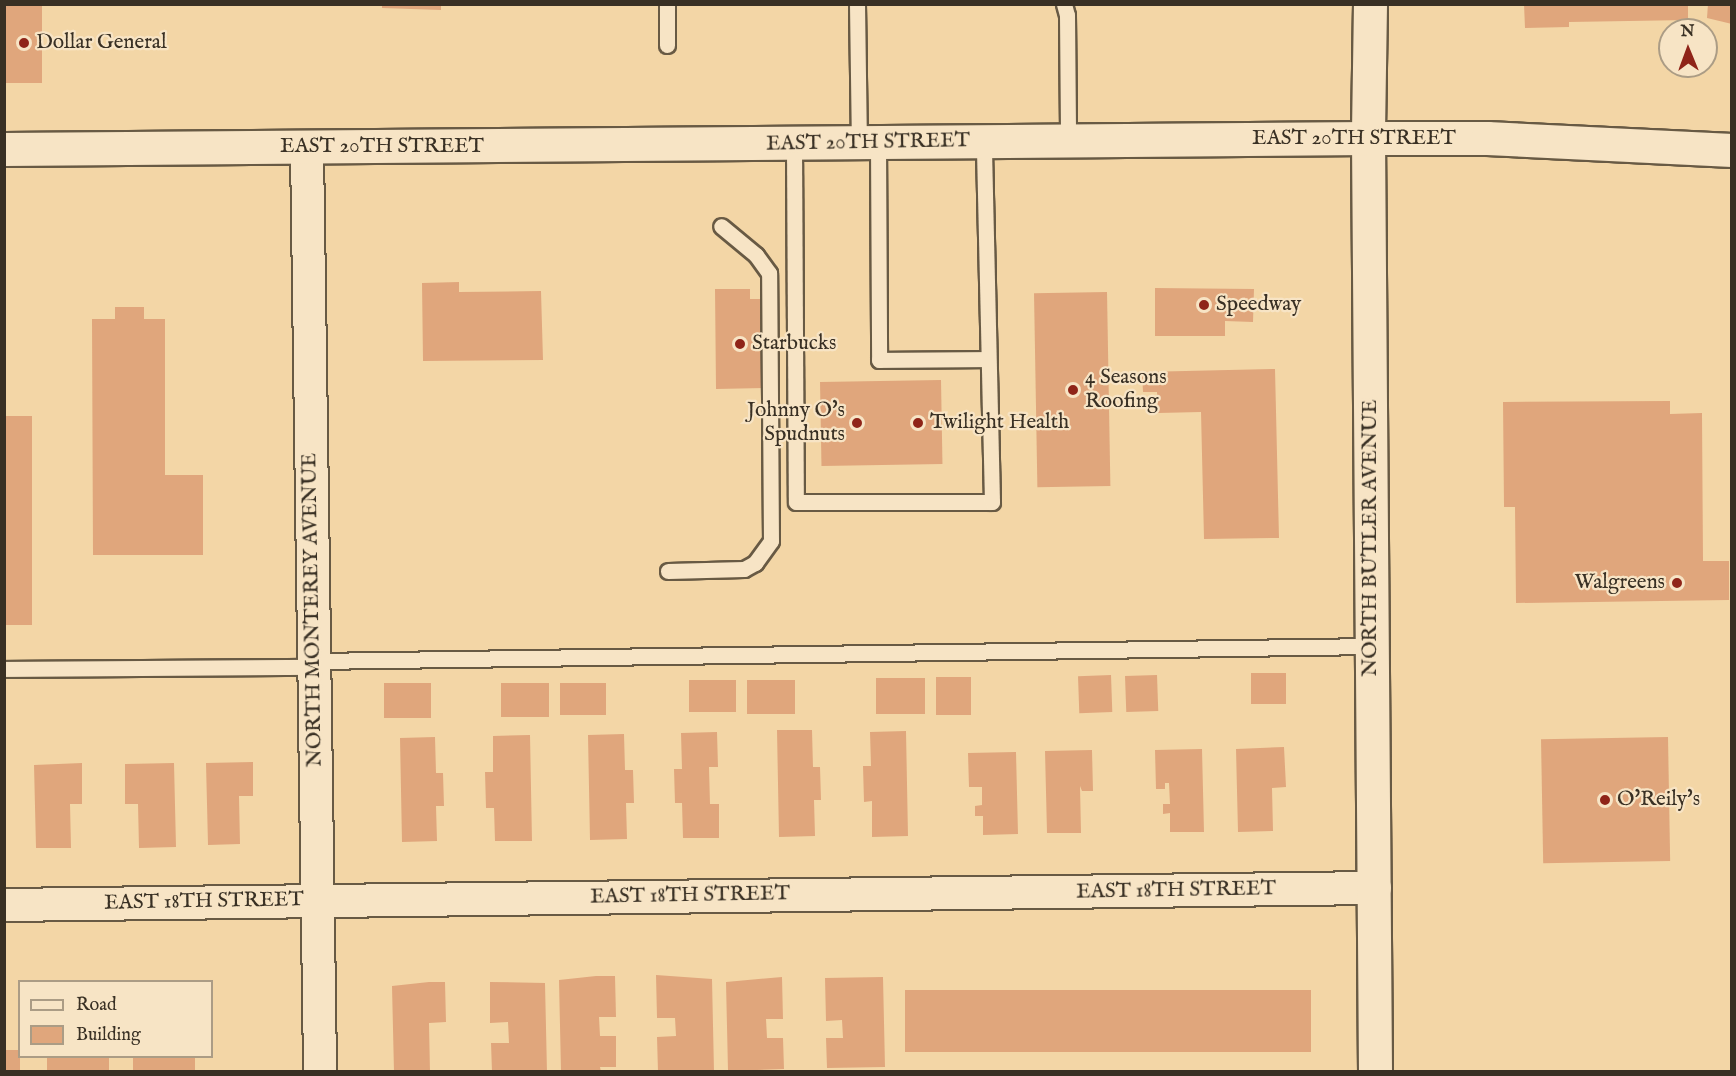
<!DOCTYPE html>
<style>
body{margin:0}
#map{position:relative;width:1736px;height:1076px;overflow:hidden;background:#f3d6a6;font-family:"IM FELL English",serif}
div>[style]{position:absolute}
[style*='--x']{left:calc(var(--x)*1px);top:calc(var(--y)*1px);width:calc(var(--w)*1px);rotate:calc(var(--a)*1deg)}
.building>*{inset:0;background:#e0a67c;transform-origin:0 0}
.roads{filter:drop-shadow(2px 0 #685a44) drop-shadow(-2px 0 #685a44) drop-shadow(0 2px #685a44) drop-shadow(0 -2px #685a44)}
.lane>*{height:15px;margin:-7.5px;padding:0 7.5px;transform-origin:7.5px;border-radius:7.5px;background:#f7e4c5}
.street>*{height:32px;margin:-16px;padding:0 16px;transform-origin:16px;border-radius:16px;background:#f7e4c5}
.secondary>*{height:33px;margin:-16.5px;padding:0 16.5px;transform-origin:16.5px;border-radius:16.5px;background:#f7e4c5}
.dots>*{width:16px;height:16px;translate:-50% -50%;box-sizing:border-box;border:3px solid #f7e4c5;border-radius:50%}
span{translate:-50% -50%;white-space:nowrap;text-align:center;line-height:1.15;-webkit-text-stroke:4.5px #f7e4c5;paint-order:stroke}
.poi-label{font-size:21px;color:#393024}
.left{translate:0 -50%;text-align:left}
.right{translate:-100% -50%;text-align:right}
.street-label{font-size:21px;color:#393024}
.frame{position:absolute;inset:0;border:6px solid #393024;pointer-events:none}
.legend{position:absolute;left:18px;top:980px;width:195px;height:78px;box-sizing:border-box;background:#f7e4c5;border:2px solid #ab9c85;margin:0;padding:8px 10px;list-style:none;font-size:18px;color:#393024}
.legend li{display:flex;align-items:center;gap:12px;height:30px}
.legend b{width:30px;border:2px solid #ab9c85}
.north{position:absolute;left:1658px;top:18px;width:60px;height:60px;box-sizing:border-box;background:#f7e4c5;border:2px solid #ab9c85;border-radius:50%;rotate:359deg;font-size:16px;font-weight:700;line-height:24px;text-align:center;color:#393024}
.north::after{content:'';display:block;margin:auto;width:21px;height:27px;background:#8f2418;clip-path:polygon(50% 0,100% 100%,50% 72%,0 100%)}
</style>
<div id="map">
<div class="building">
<i style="left:4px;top:4px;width:38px;height:79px"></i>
<i style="clip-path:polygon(382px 4px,441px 4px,441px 10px,382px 8px)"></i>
<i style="clip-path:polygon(1524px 4px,1688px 4px,1688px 20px,1569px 22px,1569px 27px,1525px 28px)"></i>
<i style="clip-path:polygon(1708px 4px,1732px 4px,1732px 24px,1707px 18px)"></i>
<i style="clip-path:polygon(459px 282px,459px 292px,541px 291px,543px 360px,423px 361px,422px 283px)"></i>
<i style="clip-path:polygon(1155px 288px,1254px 289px,1253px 322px,1225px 321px,1225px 336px,1155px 336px)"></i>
<i style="clip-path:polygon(715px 289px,750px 289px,750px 299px,763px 299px,764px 388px,716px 389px)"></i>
<i style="left:1107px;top:292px;width:194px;height:73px;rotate:89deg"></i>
<i style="clip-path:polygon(115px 307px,144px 307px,144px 319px,165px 319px,165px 475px,203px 475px,203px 555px,93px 555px,92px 319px,115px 319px)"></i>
<i style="clip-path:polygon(1275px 369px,1279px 538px,1204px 539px,1201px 412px,1158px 413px,1157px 392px,1143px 392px,1142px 372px)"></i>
<i style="left:941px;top:380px;width:84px;height:121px;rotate:89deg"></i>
<i style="clip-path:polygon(1670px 401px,1670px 414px,1702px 413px,1703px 561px,1729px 561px,1729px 600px,1516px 603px,1515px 507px,1504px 507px,1503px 402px)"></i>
<i style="left:4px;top:416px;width:28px;height:209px"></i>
<i style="left:1286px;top:673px;width:31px;height:35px;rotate:90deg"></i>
<i style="left:1111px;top:675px;width:37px;height:33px;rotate:88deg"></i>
<i style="left:1157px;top:675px;width:36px;height:32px;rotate:88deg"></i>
<i style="left:936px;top:677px;width:35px;height:38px"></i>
<i style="left:876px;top:678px;width:49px;height:36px"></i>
<i style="left:736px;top:680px;width:32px;height:47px;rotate:90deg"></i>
<i style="left:795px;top:680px;width:34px;height:48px;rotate:90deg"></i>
<i style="left:431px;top:683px;width:35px;height:47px;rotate:90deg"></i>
<i style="left:501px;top:683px;width:48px;height:34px"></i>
<i style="left:606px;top:683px;width:32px;height:46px;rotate:90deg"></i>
<i style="clip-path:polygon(777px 730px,812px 730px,813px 767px,820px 767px,821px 800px,814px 800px,815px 836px,779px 837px)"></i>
<i style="clip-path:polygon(906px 731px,908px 836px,872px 837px,872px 801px,864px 802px,863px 766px,871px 766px,870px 732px)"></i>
<i style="clip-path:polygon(717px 732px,718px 767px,709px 767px,710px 804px,719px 804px,719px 838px,683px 838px,682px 803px,675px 803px,674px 769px,682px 769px,681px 733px)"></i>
<i style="clip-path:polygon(624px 734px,625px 770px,633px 770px,634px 803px,626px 803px,627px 839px,590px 840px,588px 735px)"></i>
<i style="clip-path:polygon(530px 735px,532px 841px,495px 841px,494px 808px,486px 808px,485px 772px,493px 772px,493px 736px)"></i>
<i style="clip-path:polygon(435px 737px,436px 773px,443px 773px,444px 806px,436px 806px,437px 841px,402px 842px,400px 738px)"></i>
<i style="left:1668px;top:737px;width:124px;height:127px;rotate:89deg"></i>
<i style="clip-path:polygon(1284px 747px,1286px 787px,1272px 788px,1273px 831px,1238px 832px,1236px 749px)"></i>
<i style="clip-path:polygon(1202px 749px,1204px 832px,1170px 832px,1170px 813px,1163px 814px,1163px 804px,1170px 804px,1169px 783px,1165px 783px,1165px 789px,1156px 789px,1155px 750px)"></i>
<i style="clip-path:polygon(1092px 750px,1093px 791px,1082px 791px,1080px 786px,1081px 833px,1047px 833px,1045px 751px)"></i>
<i style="clip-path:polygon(1016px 752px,1018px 834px,983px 835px,983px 816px,975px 816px,975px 806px,982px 805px,982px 787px,969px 787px,968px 753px)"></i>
<i style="clip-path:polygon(253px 762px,253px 796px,239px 796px,240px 844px,208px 845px,206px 763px)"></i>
<i style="clip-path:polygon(82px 763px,82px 804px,70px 804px,71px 848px,36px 848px,34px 765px)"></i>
<i style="clip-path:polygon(174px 763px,176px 847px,139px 848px,138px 804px,125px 804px,125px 764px)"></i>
<i style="clip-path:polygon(656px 975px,712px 979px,714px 1071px,658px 1072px,657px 1037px,676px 1036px,675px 1018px,657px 1018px)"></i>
<i style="clip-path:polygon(596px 976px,615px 976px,616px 1017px,599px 1017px,600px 1036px,616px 1036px,616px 1067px,600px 1067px,601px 1072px,561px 1072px,559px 980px)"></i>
<i style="clip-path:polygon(782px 977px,783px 1019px,766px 1019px,767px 1038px,783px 1038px,784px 1069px,728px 1071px,726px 982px)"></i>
<i style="clip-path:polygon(883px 977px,885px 1067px,827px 1068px,826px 1038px,843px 1038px,842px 1020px,826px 1021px,825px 978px)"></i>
<i style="clip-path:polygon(429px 982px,445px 982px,446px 1022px,429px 1023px,430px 1072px,394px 1072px,392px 986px)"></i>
<i style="clip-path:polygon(490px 982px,545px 983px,547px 1072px,492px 1072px,491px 1043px,509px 1043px,508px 1022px,490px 1023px)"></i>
<i style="left:1311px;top:990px;width:62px;height:406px;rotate:90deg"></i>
<i style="left:5px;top:1050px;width:15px;height:22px"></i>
<i style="left:47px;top:1056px;width:62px;height:16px"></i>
<i style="left:133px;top:1056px;width:62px;height:16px"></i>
</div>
<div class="roads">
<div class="lane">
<i style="--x:857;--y:4;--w:139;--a:89.2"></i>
<i style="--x:1064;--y:4;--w:11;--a:75"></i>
<i style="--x:1067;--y:15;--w:127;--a:89.5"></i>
<i style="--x:667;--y:45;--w:41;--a:-90"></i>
<i style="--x:878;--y:143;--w:217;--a:89.7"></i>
<i style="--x:879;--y:360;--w:109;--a:-0.5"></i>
<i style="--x:794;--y:144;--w:358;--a:89.7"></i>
<i style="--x:796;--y:502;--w:196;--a:0"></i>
<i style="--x:992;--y:502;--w:360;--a:-91.3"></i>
<i style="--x:668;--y:571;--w:76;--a:-1.5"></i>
<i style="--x:744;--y:569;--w:13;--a:-29"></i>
<i style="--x:755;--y:563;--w:27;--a:-54"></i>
<i style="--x:771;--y:541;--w:268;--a:-90.4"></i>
<i style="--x:769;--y:273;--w:22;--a:-126"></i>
<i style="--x:756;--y:255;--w:45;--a:-140.4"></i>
<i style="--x:314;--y:661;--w:1057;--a:-0.81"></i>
<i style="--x:4;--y:669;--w:310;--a:-0.4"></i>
</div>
<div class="street">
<i style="--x:307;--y:148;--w:924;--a:89.19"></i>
<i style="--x:4;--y:905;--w:1371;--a:-0.71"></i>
</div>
<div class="secondary">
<i style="--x:1370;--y:4;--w:134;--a:90.9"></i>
<i style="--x:1368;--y:138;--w:934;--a:89.57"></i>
<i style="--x:4;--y:149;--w:1364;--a:-0.46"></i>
<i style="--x:1368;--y:138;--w:119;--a:0"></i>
<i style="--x:1487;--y:138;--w:245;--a:2.8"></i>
</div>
</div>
<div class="dots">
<i style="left:24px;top:43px;background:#8f2418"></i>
<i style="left:1204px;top:305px;background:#8f2418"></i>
<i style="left:740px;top:344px;background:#8f2418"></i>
<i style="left:1073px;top:390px;background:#8f2418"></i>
<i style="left:857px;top:423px;background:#8f2418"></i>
<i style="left:918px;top:423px;background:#8f2418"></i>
<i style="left:1677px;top:583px;background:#8f2418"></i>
<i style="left:1605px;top:800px;background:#8f2418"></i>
</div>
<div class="poi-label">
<span class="left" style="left:36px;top:43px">Dollar General</span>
<span class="left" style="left:1216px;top:305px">Speedway</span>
<span class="left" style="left:752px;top:344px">Starbucks</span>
<span class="left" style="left:1085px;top:390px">4 Seasons<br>Roofing</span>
<span class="right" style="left:845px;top:423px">Johnny O's<br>Spudnuts</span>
<span class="left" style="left:930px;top:423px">Twilight Health</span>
<span class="right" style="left:1665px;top:583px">Walgreens</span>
<span class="left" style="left:1617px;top:800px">O'Reily's</span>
</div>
<div class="street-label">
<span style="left:1354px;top:139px">EAST 20TH STREET</span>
<span style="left:868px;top:143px;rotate:-1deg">EAST 20TH STREET</span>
<span style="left:382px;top:147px">EAST 20TH STREET</span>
<span style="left:1371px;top:538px;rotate:-90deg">NORTH BUTLER AVENUE</span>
<span style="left:313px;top:610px;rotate:-91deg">NORTH MONTEREY AVENUE</span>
<span style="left:1176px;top:891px;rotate:-1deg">EAST 18TH STREET</span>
<span style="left:690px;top:896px;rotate:-1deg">EAST 18TH STREET</span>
<span style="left:204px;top:902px;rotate:-1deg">EAST 18TH STREET</span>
</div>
<div class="frame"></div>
<ul class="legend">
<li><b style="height:8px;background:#f7e4c5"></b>Road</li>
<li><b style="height:16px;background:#e0a67c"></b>Building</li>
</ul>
<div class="north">N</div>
</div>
